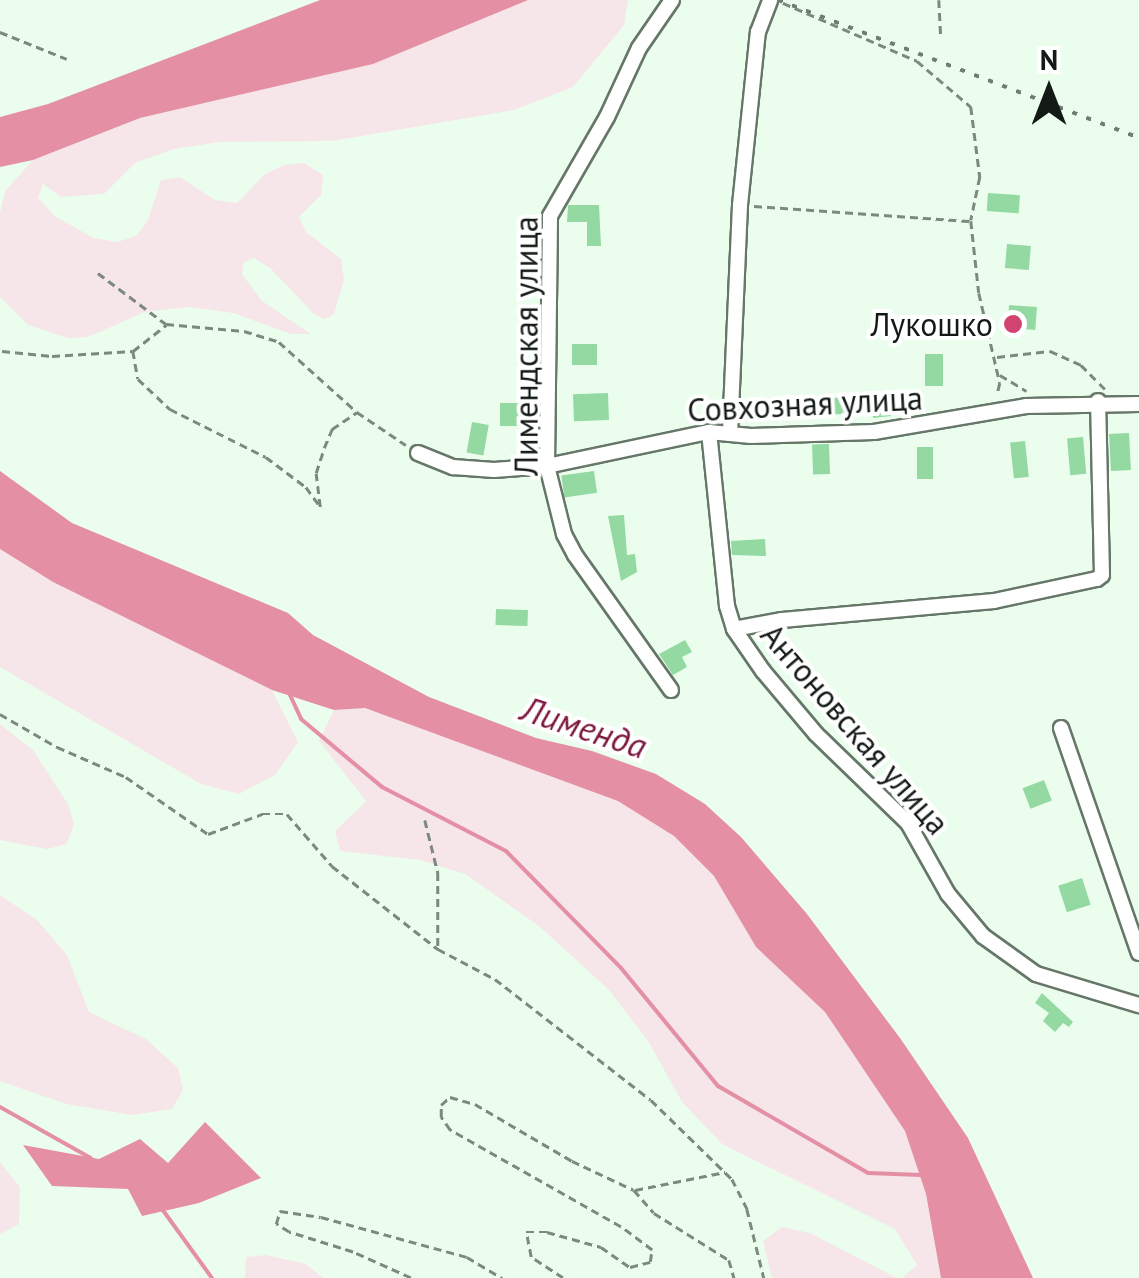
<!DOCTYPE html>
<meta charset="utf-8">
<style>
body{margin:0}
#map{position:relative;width:1139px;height:1278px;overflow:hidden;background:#ebfeee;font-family:"PT Sans",sans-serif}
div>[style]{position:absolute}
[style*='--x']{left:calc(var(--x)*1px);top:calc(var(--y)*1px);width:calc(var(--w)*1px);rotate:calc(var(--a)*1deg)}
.green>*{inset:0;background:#f6e6e9}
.water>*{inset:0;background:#e48fa4}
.stream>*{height:4px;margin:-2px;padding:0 2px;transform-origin:2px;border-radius:2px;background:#e48fa4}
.building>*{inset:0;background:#93d9a1;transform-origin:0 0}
.path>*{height:2.5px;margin-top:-1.25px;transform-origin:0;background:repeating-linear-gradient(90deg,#7c897f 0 8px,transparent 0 13px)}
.roads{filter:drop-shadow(2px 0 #667768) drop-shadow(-2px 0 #667768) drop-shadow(0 2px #667768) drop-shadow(0 -2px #667768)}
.street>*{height:14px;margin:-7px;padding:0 7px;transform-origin:7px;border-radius:7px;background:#fff}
.rail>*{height:4px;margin-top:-2px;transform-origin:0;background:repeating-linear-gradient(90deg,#707d73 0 5px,transparent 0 15px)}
.dots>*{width:28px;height:28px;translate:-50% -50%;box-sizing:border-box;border:5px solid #fff;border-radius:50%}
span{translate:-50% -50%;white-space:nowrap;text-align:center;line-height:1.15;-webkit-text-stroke:8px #fff;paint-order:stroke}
.poi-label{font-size:32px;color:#131a15}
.right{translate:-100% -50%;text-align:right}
.street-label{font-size:32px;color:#131a15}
.water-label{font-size:35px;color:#7c183d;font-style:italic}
.north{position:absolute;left:999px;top:40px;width:100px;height:100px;-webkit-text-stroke:8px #fff;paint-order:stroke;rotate:0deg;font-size:28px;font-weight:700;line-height:40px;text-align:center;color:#131a15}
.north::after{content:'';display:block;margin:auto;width:35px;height:45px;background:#131a15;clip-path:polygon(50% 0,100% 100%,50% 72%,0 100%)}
</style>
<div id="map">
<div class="green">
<i style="clip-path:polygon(528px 0,628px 0,624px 25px,573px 87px,514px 110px,332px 141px,220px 142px,174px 149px,135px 163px,104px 194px,61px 197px,43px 184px,38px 198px,56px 217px,94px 238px,117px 242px,136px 236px,148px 220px,161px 180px,180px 177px,215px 200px,237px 203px,265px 174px,284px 165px,304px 163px,323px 175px,321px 195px,299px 217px,306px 232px,341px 259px,344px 280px,334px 314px,325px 319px,314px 314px,271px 269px,254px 258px,243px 263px,242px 274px,262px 301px,311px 334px,291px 334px,233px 313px,189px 307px,145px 312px,88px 337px,68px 338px,28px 325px,0 297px,0 213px,5px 191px,33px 160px,140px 118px,373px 64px)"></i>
<i style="clip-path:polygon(0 549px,53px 582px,272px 690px,298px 742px,275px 775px,239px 794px,201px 784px,0 667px)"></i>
<i style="clip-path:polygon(365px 708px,619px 801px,674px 836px,714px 876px,756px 947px,825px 1012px,905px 1131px,926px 1194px,941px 1278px,902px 1278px,917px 1265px,895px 1229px,722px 1144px,682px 1102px,648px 1041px,609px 990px,539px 926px,465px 874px,420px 860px,340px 851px,335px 831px,366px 801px,319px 741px,334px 710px)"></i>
<i style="clip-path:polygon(0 724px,33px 750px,68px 804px,74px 824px,67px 844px,47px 849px,0 840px)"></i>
<i style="clip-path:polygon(0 895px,37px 920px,67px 955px,89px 1012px,146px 1039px,178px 1068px,183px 1090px,172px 1109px,132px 1115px,66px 1104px,0 1081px)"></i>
<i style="clip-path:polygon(0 1162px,20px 1187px,19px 1224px,0 1234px)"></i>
<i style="clip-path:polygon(782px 1227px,810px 1233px,897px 1278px,772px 1278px,763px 1241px)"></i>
<i style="clip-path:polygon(266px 1255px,306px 1264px,323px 1278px,245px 1278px,246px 1257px)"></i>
</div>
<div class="water">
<i style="clip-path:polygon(320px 0,528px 0,373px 64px,140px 118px,33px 160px,0 167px,0 117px,48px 104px)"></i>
<i style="clip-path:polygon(0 471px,72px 523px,288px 613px,313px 635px,429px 697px,536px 738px,592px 751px,656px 774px,705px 804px,741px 837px,807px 914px,900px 1038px,968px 1138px,1033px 1278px,941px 1278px,926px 1194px,905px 1131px,825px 1012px,756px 947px,714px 876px,674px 836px,618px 801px,365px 708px,334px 710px,272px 690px,53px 582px,0 549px)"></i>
<i style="clip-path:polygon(205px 1122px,261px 1178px,199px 1203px,142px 1216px,128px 1189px,52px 1186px,23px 1145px,99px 1159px,140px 1139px,168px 1163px)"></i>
</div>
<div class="stream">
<i style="--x:290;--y:695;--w:26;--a:65"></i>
<i style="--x:301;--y:719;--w:106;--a:40"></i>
<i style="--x:382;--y:787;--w:140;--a:27.3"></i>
<i style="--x:506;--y:851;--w:164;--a:45.5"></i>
<i style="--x:621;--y:968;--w:153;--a:50.6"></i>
<i style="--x:718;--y:1086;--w:173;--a:30.1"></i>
<i style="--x:868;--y:1173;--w:53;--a:2.2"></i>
<i style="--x:0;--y:1107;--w:104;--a:29.3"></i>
<i style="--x:162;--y:1209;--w:85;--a:54.1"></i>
</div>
<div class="building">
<i style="left:988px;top:193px;width:32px;height:18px;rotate:4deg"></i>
<i style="clip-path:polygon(568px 205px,599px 205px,601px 246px,587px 246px,587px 222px,567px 222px)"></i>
<i style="left:1007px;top:244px;width:24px;height:24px;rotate:5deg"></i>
<i style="left:1009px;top:305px;width:28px;height:23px;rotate:4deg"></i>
<i style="left:572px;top:344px;width:25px;height:21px"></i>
<i style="left:925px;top:354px;width:18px;height:32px"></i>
<i style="left:608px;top:393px;width:27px;height:35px;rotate:88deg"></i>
<i style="clip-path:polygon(853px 396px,853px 403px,889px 399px,891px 416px,873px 418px,872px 412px,826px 415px,825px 406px,834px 405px,834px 398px)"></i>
<i style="left:500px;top:403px;width:24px;height:23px"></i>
<i style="left:472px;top:422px;width:17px;height:31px;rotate:10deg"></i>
<i style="left:1129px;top:433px;width:37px;height:20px;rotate:87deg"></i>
<i style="left:1083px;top:437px;width:37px;height:16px;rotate:85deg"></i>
<i style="left:1025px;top:441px;width:36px;height:15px;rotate:84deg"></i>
<i style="left:829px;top:444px;width:30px;height:17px;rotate:88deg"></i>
<i style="left:917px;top:447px;width:16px;height:32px"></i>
<i style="left:594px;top:471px;width:22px;height:33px;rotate:82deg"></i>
<i style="clip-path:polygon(624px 515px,627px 555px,635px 554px,637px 572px,621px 581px,608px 516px)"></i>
<i style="clip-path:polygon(765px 539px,766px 556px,732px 555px,731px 541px)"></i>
<i style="left:496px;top:609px;width:32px;height:16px;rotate:2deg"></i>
<i style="clip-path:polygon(685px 640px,692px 652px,682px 657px,687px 667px,673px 675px,659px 654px)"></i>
<i style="left:1044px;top:780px;width:22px;height:23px;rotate:69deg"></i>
<i style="left:1082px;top:878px;width:28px;height:25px;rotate:72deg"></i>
<i style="clip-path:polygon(1042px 993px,1073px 1022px,1069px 1027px,1063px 1023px,1055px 1032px,1043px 1021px,1049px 1013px,1035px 1003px)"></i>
</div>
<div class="path">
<i style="--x:939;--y:0;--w:36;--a:87"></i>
<i style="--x:783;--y:3;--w:146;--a:23.4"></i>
<i style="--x:917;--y:61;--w:71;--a:40.4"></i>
<i style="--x:971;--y:107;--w:71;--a:82.7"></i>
<i style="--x:980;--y:177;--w:44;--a:101.8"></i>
<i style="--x:0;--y:32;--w:72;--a:21.9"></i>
<i style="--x:754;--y:206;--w:218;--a:4"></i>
<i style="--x:971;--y:221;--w:72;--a:83.7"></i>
<i style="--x:979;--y:293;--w:92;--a:76.9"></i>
<i style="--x:1000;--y:383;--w:13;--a:103"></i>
<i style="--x:98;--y:273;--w:85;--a:36.9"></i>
<i style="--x:166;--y:324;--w:78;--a:5.1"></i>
<i style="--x:244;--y:331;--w:37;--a:17"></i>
<i style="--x:279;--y:342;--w:105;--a:41.9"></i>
<i style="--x:357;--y:412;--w:59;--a:34"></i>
<i style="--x:2;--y:351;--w:50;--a:5.7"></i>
<i style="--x:52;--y:356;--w:81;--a:-3.5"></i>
<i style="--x:133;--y:351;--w:42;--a:-38.2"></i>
<i style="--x:133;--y:351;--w:28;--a:80"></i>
<i style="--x:138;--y:379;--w:44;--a:43.2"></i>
<i style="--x:170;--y:409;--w:107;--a:26.6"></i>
<i style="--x:266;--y:457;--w:50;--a:36.9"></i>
<i style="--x:306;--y:487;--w:26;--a:54"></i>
<i style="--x:997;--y:357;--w:53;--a:-6.5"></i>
<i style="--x:1050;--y:351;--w:34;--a:24"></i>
<i style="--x:1081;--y:365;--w:34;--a:45"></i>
<i style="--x:1000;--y:375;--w:31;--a:31"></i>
<i style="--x:320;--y:507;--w:34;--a:-97"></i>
<i style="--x:316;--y:473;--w:26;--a:-72"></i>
<i style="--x:324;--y:448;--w:21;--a:-67"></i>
<i style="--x:332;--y:429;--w:30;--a:-34"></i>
<i style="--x:0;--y:714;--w:66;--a:30.1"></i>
<i style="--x:57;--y:747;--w:75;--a:23.5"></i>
<i style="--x:126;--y:777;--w:100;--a:34.8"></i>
<i style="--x:208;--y:834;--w:58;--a:-20.3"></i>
<i style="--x:262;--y:814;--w:25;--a:0"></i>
<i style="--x:287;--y:814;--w:69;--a:49.1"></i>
<i style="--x:332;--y:866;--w:135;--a:38.1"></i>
<i style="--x:438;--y:949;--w:64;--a:27.8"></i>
<i style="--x:495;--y:979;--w:197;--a:37.8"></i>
<i style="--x:651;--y:1100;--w:113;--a:44.3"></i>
<i style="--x:732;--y:1179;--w:34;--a:63"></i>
<i style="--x:747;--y:1209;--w:71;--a:76.2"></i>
<i style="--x:425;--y:820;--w:55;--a:76.2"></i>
<i style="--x:438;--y:873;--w:73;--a:90"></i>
<i style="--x:635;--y:1190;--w:92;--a:-11.3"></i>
<i style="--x:411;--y:1278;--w:64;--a:-155.9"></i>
<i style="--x:353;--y:1252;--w:67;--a:-162.6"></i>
<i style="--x:289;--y:1232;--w:15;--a:-148"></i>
<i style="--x:276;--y:1224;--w:14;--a:-73"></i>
<i style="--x:280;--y:1211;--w:41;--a:8.3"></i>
<i style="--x:321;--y:1217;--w:151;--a:15.3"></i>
<i style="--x:467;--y:1257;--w:41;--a:31"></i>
<i style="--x:563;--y:1278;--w:38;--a:-147"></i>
<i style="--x:531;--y:1257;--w:25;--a:-101"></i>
<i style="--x:526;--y:1232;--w:21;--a:0"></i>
<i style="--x:547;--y:1232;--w:56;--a:15.5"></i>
<i style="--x:601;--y:1247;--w:35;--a:35"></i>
<i style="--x:630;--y:1267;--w:21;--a:-14"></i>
<i style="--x:650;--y:1262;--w:12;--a:-81"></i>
<i style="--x:652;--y:1250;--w:39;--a:-143"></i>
<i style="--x:621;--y:1227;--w:197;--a:-150.4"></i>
<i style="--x:450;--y:1130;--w:16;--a:-125"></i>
<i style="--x:441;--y:1117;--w:12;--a:-90"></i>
<i style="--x:441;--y:1105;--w:12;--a:-42"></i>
<i style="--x:450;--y:1097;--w:26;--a:16"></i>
<i style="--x:475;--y:1104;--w:113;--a:30.4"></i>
<i style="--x:572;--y:1161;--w:68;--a:25.1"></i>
<i style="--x:634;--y:1190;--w:30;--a:49"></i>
<i style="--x:654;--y:1213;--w:89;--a:32.1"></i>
<i style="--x:729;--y:1260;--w:19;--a:74"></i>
</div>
<div class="roads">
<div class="street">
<i style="--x:709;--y:432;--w:175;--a:84.1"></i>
<i style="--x:727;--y:606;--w:24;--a:73"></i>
<i style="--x:734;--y:629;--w:51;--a:55.4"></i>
<i style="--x:763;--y:671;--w:82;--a:49.9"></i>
<i style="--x:816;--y:734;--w:128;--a:44.1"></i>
<i style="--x:908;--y:823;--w:81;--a:60.6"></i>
<i style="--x:948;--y:894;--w:55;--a:50.2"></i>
<i style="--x:983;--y:936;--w:65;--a:35.6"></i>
<i style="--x:1036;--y:974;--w:108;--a:16.8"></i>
<i style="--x:730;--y:434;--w:229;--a:-87.5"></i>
<i style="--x:740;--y:205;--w:174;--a:-84.1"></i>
<i style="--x:758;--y:32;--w:34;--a:-69"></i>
<i style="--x:418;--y:453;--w:38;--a:22"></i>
<i style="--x:453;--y:467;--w:41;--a:4.2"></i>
<i style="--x:494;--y:470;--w:53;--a:-4.3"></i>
<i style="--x:547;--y:466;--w:166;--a:-11.9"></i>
<i style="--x:709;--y:432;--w:42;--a:5.4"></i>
<i style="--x:751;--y:436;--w:123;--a:-1.9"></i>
<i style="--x:874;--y:432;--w:154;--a:-9.7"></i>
<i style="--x:1026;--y:406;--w:113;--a:-1"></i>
<i style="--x:734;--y:629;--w:49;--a:-10.6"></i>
<i style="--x:782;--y:620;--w:213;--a:-5.1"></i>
<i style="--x:994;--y:601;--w:105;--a:-12.1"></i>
<i style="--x:1097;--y:579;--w:6;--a:-39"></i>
<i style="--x:1102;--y:575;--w:174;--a:-91.3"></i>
<i style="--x:671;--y:690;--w:166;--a:-125.4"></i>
<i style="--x:575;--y:555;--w:24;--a:-118"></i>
<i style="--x:564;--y:534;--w:70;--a:-104"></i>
<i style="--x:547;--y:466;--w:250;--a:-89.3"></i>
<i style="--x:550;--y:216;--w:114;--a:-60.1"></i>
<i style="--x:607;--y:117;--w:76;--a:-65.1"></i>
<i style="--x:639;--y:48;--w:58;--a:-55.5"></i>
<i style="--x:1061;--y:728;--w:238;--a:70.9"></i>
</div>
</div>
<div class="rail">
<i style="--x:778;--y:0;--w:386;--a:20.9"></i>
</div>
<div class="dots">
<i style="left:1013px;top:324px;background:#d14472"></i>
</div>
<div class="poi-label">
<span class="right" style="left:993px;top:324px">Лукошко</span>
</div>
<div class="street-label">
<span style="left:526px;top:346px;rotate:-90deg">Лимендская улица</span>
<span style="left:805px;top:404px;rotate:-3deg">Совхозная улица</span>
<span style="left:855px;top:729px;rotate:49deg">Антоновская улица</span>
</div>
<div class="water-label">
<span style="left:584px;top:727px;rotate:18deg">Лименда</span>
</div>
<div class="north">N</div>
</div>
